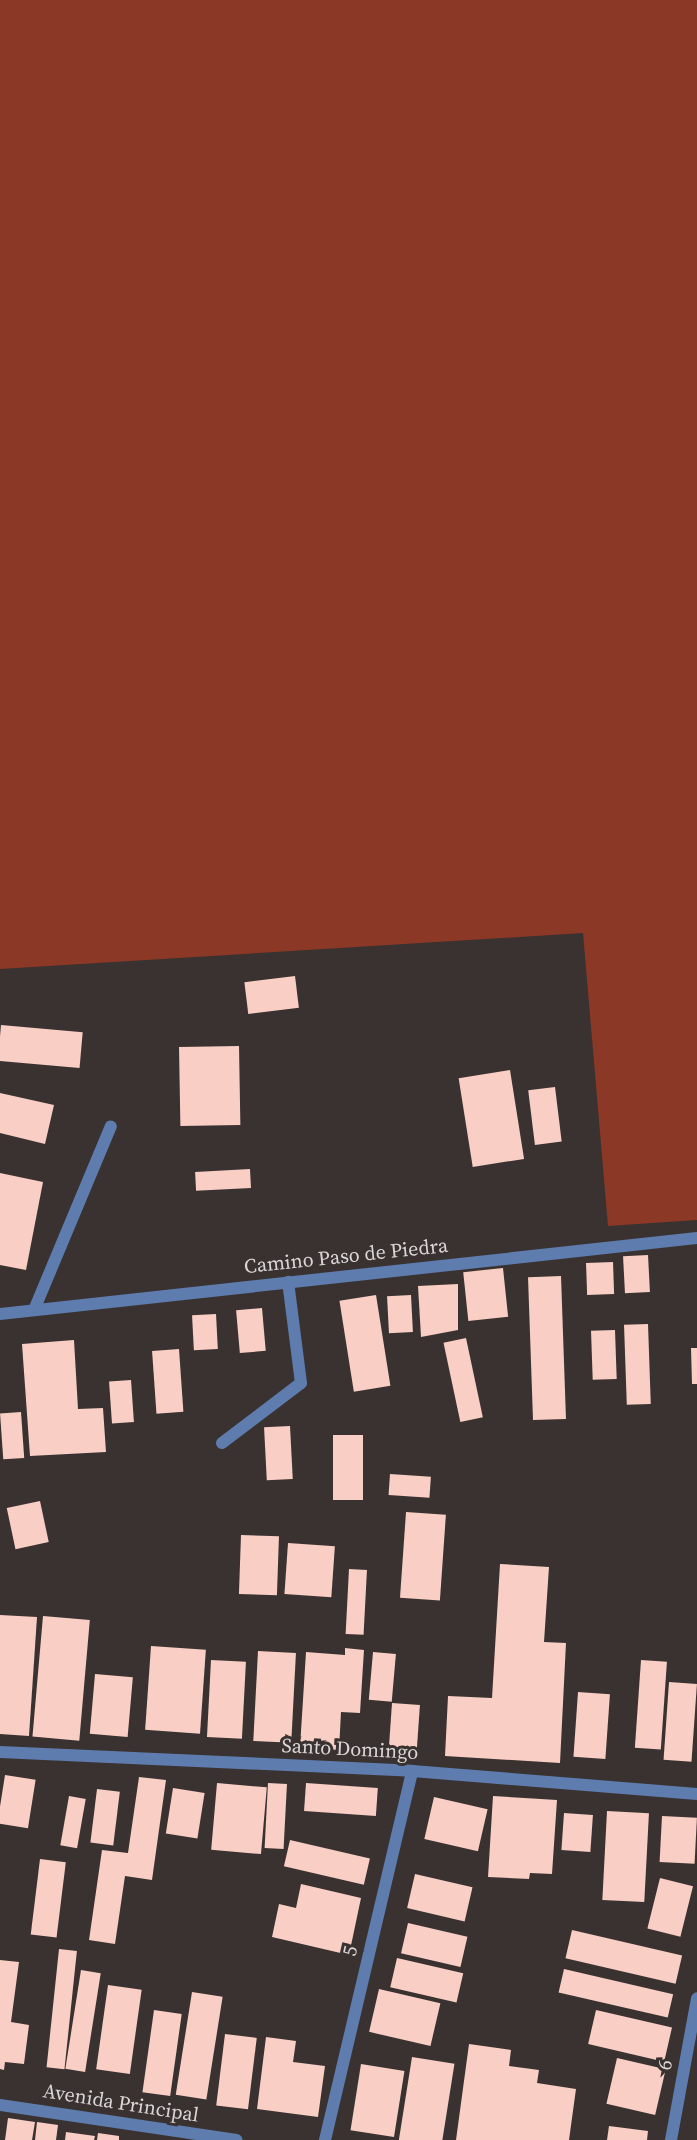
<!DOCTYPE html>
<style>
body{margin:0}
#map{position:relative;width:697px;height:2140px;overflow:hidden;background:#393230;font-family:"Source Serif 4",serif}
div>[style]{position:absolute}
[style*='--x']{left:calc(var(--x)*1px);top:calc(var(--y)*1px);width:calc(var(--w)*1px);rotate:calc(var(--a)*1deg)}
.green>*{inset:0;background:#8c3827}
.building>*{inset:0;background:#f9cec4;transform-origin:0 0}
.service>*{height:12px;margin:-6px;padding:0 6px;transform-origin:6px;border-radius:6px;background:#5e7dae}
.minor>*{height:12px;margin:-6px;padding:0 6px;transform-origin:6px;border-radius:6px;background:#5e7dae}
span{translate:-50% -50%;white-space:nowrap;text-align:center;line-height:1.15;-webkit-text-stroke:6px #393230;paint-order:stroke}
.street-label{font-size:20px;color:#dad6d5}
</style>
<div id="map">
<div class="green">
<i style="clip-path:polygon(0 0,697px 0,697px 1220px,608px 1226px,583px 933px,0 969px)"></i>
</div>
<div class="building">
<i style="left:295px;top:976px;width:32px;height:51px;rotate:83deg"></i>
<i style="left:1px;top:1025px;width:82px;height:36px;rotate:5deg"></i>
<i style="left:239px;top:1046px;width:79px;height:60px;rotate:89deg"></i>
<i style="left:510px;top:1070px;width:90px;height:52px;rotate:81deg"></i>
<i style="left:555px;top:1087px;width:55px;height:27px;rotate:83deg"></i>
<i style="clip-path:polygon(0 1093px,54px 1105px,45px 1144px,0 1133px)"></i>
<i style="left:250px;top:1169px;width:19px;height:55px;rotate:87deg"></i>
<i style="clip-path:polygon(0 1173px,43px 1182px,26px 1270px,0 1265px)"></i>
<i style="left:648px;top:1255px;width:37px;height:25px;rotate:87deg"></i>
<i style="left:613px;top:1262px;width:32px;height:27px;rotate:88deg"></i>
<i style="left:503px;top:1268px;width:49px;height:40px;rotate:84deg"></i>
<i style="left:561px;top:1276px;width:143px;height:33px;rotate:88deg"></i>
<i style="clip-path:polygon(458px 1284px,458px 1330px,421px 1337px,418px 1286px)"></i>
<i style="left:376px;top:1295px;width:92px;height:37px;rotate:81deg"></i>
<i style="left:411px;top:1295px;width:37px;height:24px;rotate:87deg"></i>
<i style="left:262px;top:1308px;width:43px;height:26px;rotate:85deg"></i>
<i style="left:216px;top:1314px;width:35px;height:24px;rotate:87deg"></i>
<i style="left:648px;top:1324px;width:80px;height:24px;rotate:88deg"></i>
<i style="left:615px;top:1330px;width:49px;height:24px;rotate:88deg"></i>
<i style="left:466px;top:1338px;width:81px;height:23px;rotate:78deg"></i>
<i style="clip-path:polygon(74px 1340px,78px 1409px,103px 1408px,106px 1452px,30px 1456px,22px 1344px)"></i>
<i style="clip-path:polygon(691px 1348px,697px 1348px,697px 1384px,692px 1384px)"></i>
<i style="left:179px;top:1349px;width:63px;height:27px;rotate:86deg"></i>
<i style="left:131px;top:1380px;width:42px;height:22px;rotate:86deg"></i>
<i style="left:21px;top:1412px;width:46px;height:21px;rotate:86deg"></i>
<i style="left:290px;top:1426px;width:53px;height:26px;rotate:87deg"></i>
<i style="left:333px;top:1435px;width:30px;height:65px"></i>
<i style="left:390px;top:1474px;width:41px;height:21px;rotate:4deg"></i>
<i style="left:40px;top:1501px;width:42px;height:34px;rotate:78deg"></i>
<i style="left:406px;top:1512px;width:40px;height:86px;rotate:4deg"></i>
<i style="left:241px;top:1535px;width:38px;height:59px;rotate:2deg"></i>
<i style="left:288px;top:1543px;width:47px;height:51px;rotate:4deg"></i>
<i style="clip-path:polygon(500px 1564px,549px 1567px,544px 1642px,566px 1643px,560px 1763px,445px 1756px,448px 1696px,492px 1698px)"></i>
<i style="left:349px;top:1569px;width:18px;height:65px;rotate:3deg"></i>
<i style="clip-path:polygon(0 1615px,37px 1617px,29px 1736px,0 1734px)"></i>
<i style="left:43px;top:1616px;width:47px;height:121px;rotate:5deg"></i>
<i style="left:151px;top:1646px;width:55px;height:84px;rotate:4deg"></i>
<i style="clip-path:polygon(345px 1648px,364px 1650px,360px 1713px,341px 1712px,339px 1750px,300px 1747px,306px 1652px,345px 1655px)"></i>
<i style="left:258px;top:1651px;width:38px;height:90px;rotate:3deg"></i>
<i style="left:373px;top:1652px;width:23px;height:48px;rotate:5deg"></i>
<i style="left:211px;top:1660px;width:35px;height:77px;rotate:3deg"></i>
<i style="left:641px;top:1660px;width:26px;height:88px;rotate:4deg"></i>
<i style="left:95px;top:1674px;width:38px;height:60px;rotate:5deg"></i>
<i style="left:669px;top:1682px;width:28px;height:78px;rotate:4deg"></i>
<i style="left:578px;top:1692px;width:32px;height:65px;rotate:4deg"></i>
<i style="left:392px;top:1703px;width:28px;height:49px;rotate:4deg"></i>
<i style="left:5px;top:1775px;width:31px;height:49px;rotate:9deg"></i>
<i style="clip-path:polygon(139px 1777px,166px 1780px,152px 1880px,125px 1876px,115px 1944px,89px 1940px,102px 1850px,128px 1853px)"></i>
<i style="left:217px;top:1783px;width:50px;height:67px;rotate:5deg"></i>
<i style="left:268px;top:1783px;width:19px;height:65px;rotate:3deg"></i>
<i style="left:306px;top:1783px;width:72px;height:28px;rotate:4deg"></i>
<i style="left:173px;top:1788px;width:32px;height:46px;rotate:9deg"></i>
<i style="left:97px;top:1789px;width:23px;height:54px;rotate:7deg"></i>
<i style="left:69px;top:1796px;width:17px;height:50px;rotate:10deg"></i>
<i style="clip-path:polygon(493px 1796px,557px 1800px,552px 1874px,530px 1873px,529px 1879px,488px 1877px)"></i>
<i style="left:434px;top:1797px;width:55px;height:43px;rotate:13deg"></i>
<i style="left:607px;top:1811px;width:42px;height:89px;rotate:3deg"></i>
<i style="left:564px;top:1813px;width:29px;height:37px;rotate:4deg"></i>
<i style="left:662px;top:1816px;width:35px;height:46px;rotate:3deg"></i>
<i style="left:290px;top:1840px;width:82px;height:27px;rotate:13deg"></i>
<i style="left:40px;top:1859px;width:26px;height:76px;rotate:7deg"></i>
<i style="left:415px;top:1874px;width:59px;height:35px;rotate:13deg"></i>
<i style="left:660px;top:1878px;width:34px;height:52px;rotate:14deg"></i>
<i style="clip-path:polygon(301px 1884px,361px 1898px,349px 1955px,272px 1937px,279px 1904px,296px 1908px)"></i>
<i style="left:408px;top:1923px;width:61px;height:31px;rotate:13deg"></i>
<i style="left:572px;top:1930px;width:113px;height:29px;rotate:13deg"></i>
<i style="left:59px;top:1949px;width:18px;height:119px;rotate:6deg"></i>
<i style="left:397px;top:1958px;width:68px;height:30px;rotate:13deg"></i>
<i style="clip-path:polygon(0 1960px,19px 1962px,11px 2022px,29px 2025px,24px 2064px,5px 2062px,4px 2070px,0 2069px)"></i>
<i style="left:564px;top:1969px;width:112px;height:24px;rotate:13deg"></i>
<i style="left:81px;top:1970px;width:20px;height:100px;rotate:9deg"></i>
<i style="left:108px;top:1985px;width:34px;height:85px;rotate:8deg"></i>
<i style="left:379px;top:1989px;width:63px;height:44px;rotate:13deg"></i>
<i style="left:192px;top:1992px;width:31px;height:104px;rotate:9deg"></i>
<i style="left:154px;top:2010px;width:28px;height:83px;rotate:8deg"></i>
<i style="left:596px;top:2010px;width:78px;height:35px;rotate:13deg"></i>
<i style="left:225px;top:2034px;width:32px;height:72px;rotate:7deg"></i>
<i style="clip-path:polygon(266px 2037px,296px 2041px,293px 2062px,325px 2066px,318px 2117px,257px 2109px)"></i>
<i style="clip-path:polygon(469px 2044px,511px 2050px,509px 2066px,539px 2070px,537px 2083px,576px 2089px,569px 2140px,456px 2140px)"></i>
<i style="left:412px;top:2057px;width:43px;height:84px;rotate:9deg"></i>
<i style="left:617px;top:2058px;width:50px;height:47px;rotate:13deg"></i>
<i style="left:361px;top:2064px;width:44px;height:67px;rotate:9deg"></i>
<i style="clip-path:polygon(8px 2118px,35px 2122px,32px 2140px,5px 2140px)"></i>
<i style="clip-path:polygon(37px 2122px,58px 2125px,56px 2140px,35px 2140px)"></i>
<i style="clip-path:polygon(609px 2126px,648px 2131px,647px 2140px,607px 2140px)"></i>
<i style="clip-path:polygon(66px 2132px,95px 2136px,94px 2140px,65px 2140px)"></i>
<i style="clip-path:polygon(98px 2133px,119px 2136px,119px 2140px,97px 2140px)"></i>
</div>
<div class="service">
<i style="--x:34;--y:1310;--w:199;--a:-67.3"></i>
<i style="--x:222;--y:1443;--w:99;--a:-37.2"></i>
<i style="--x:301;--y:1383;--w:102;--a:-97.3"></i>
</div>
<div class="minor">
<i style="--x:0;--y:1314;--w:701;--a:-6.22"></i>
<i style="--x:0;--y:1752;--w:412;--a:2.6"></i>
<i style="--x:412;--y:1771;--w:286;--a:4.6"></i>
<i style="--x:0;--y:2105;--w:239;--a:8.4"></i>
<i style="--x:325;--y:2140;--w:379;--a:-76.7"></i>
<i style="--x:671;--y:2140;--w:144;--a:-79.6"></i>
</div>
<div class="street-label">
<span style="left:346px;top:1256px;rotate:-6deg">Camino Paso de Piedra</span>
<span style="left:350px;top:1749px;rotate:3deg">Santo Domingo</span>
<span style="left:350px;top:1951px;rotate:-77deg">5</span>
<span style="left:665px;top:2065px;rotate:-80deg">6</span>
<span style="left:121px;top:2103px;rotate:9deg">Avenida Principal</span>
</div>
</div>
